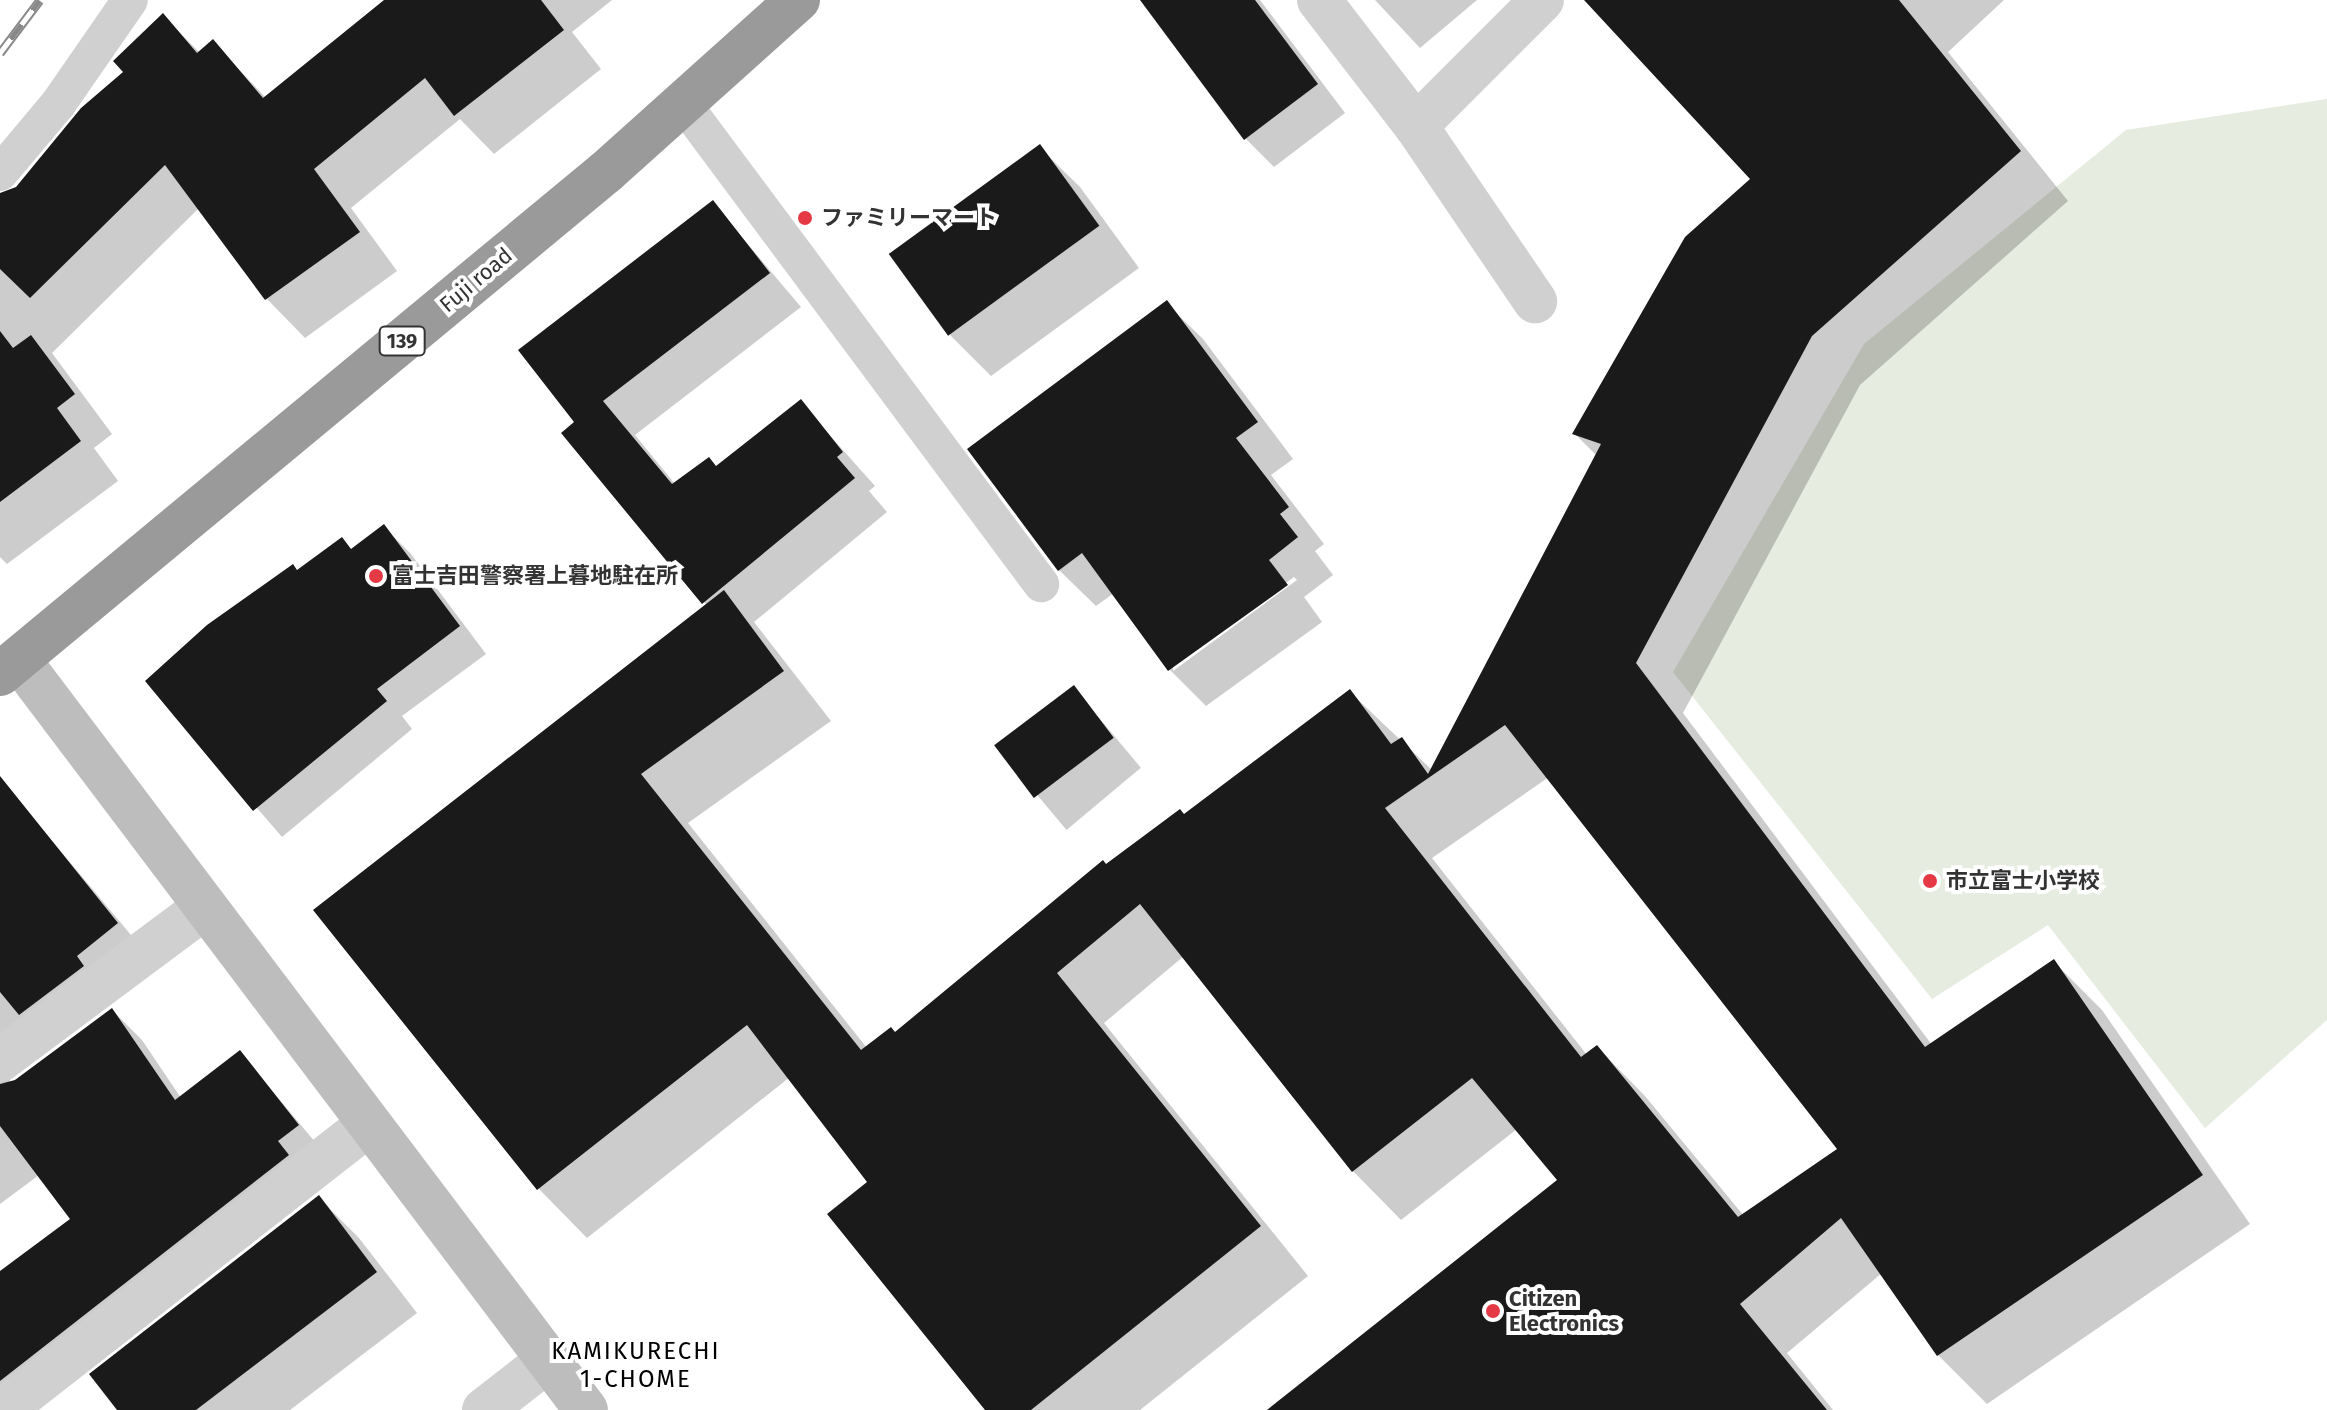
<!DOCTYPE html>
<meta charset="utf-8">
<style>
body{margin:0}
#map{position:relative;width:2327px;height:1410px;overflow:hidden;background:#fff;font-family:"Fira Sans","Noto Sans JP",sans-serif}
div>[style]{position:absolute}
[style*='--x']{left:calc(var(--x)*1px);top:calc(var(--y)*1px);width:calc(var(--w)*1px);rotate:calc(var(--a)*1deg)}
.green>*{inset:0;background:#e6ecdf}
.shadow>*{inset:0;background:#0003;transform-origin:0 0}
.building>*{inset:0;background:#1a1a1a;transform-origin:0 0}
.lane>*{height:36px;margin:-18px;padding:0 18px;transform-origin:18px;border-radius:18px;background:#d0d0d0}
.street>*{height:44px;margin:-22px;padding:0 22px;transform-origin:22px;border-radius:22px;background:#d0d0d0}
.secondary>*{height:44px;margin:-22px;padding:0 22px;transform-origin:22px;border-radius:22px;background:#bdbdbd}
.highway>*{height:44px;margin:-22px;padding:0 22px;transform-origin:22px;border-radius:22px;background:#9a9a9a}
.rail>*{height:9px;margin-top:-4.5px;transform-origin:0;background:repeating-linear-gradient(90deg,#fff 0 18px,#888 0 36px);box-sizing:border-box;border-block:2px solid #888}
.dots>*{width:22px;height:22px;translate:-50% -50%;box-sizing:border-box;border:4px solid #fff;border-radius:50%}
span{translate:-50% -50%;white-space:nowrap;text-align:center;line-height:1.15;-webkit-text-stroke:8px #fff;paint-order:stroke}
.shield-label span{padding:2px 6px;background:#fff;border:2px solid;border-radius:6px;-webkit-text-stroke-width:0}
.shield-label{font-size:20px;color:#333;font-weight:700}
.poi-label{font-size:22px;color:#333;font-weight:700}
.left{translate:0 -50%;text-align:left}
.street-label{font-size:22px;color:#333}
.neighbourhood-label{font-size:24px;color:#000;letter-spacing:2px}
</style>
<div id="map">
<div class="green">
<i style="clip-path:polygon(2327px 99px,2327px 1020px,2205px 1128px,2048px 925px,1932px 999px,1673px 672px,1864px 344px,2126px 130px)"></i>
</div>
<div class="shadow">
<i style="clip-path:polygon(387px 0,612px 0,572px 32px,601px 69px,494px 154px,460px 119px,351px 208px,397px 271px,305px 338px,267px 299px,199px 208px,52px 353px,112px 434px,94px 448px,118px 481px,7px 564px,0 557px,0 199px,17px 188px,126px 72px,163px 16px,200px 53px,213px 42px,266px 98px)"></i>
<i style="clip-path:polygon(1166px 0,1260px 0,1345px 113px,1274px 167px,1245px 138px)"></i>
<i style="clip-path:polygon(1375px 0,1477px 0,1420px 48px)"></i>
<i style="clip-path:polygon(evenodd,1612px 0,2004px 0,1948px 52px,2068px 201px,1860px 385px,1683px 713px,1932px 1045px,2054px 962px,2102px 1010px,2250px 1224px,1987px 1404px,1938px 1355px,1882px 1273px,1787px 1353px,1833px 1410px,1270px 1410px,1560px 1180px,1517px 1129px,1401px 1220px,1353px 1171px,1184px 956px,1104px 1023px,1308px 1276px,1140px 1410px,988px 1410px,870px 1182px,790px 1077px,587px 1238px,539px 1189px,316px 911px,707px 606px,577px 422px,713px 203px,801px 307px,635px 435px,675px 484px,717px 468px,800px 402px,875px 486px,869px 491px,887px 512px,754px 622px,831px 721px,688px 823px,867px 1048px,895px 1034px,1106px 866px,1184px 816px,1350px 692px,1432px 770px,1597px 456px,1574px 433px,1753px 179px,1612px 0,1549px 777px,1840px 1150px,1744px 1216px,1645px 1096px,1597px 1047px,1587px 1055px,1432px 858px,1549px 777px)"></i>
<i style="clip-path:polygon(1039px 147px,1080px 187px,1139px 268px,991px 376px,950px 335px)"></i>
<i style="clip-path:polygon(evenodd,1166px 303px,1203px 339px,1293px 459px,1271px 475px,1324px 544px,1315px 551px,1333px 575px,1304px 597px,1322px 622px,1206px 706px,1170px 670px,1114px 593px,1096px 606px,1059px 570px,1166px 303px,1294px 577px,1297px 580px,1173px 671px,1173px 666px,1294px 577px)"></i>
<i style="clip-path:polygon(384px 527px,411px 554px,486px 654px,402px 716px,412px 729px,282px 837px,148px 681px,298px 571px,352px 550px)"></i>
<i style="left:1074px;top:688px;width:104px;height:97px;rotate:50deg"></i>
<i style="clip-path:polygon(11px 792px,147px 954px,14px 1071px,8px 1085px,112px 1010px,142px 1040px,181px 1098px,240px 1053px,327px 1156px,0 1410px,0 1274px,73px 1220px,39px 1175px,0 1204px,0 801px)"></i>
<i style="clip-path:polygon(319px 1198px,359px 1238px,417px 1313px,290px 1410px,119px 1410px)"></i>
</div>
<div class="building">
<i style="clip-path:polygon(384px 0,541px 0,564px 30px,454px 116px,425px 78px,314px 169px,360px 232px,265px 300px,165px 165px,30px 298px,0 269px,0 193px,16px 187px,81px 108px,123px 72px,113px 61px,163px 13px,197px 53px,213px 39px,263px 98px)"></i>
<i style="clip-path:polygon(1140px 0,1255px 0,1318px 84px,1244px 140px)"></i>
<i style="clip-path:polygon(evenodd,1584px 0,1899px 0,2021px 151px,1812px 336px,1636px 663px,1925px 1047px,2054px 959px,2203px 1175px,1937px 1356px,1841px 1218px,1740px 1304px,1827px 1410px,1267px 1410px,1557px 1180px,1472px 1078px,1352px 1172px,1140px 904px,1057px 973px,1261px 1226px,1031px 1410px,985px 1410px,827px 1214px,867px 1182px,747px 1025px,537px 1190px,313px 910px,724px 590px,784px 671px,641px 774px,861px 1050px,891px 1027px,895px 1032px,1103px 860px,1106px 864px,1180px 809px,1184px 814px,1350px 689px,1391px 744px,1402px 737px,1428px 774px,1601px 444px,1572px 434px,1685px 237px,1750px 179px,1584px 0,1505px 725px,1837px 1149px,1738px 1217px,1597px 1045px,1581px 1057px,1385px 808px,1505px 725px)"></i>
<i style="left:1040px;top:144px;width:101px;height:187px;rotate:54deg"></i>
<i style="clip-path:polygon(713px 200px,770px 273px,603px 401px,672px 484px,709px 457px,716px 466px,801px 399px,843px 452px,837px 457px,855px 478px,702px 604px,561px 433px,574px 422px,518px 350px)"></i>
<i style="clip-path:polygon(1167px 300px,1258px 422px,1236px 438px,1289px 507px,1280px 514px,1298px 537px,1269px 560px,1288px 585px,1168px 671px,1082px 553px,1058px 571px,967px 449px)"></i>
<i style="clip-path:polygon(0 331px,13px 348px,31px 335px,75px 394px,57px 408px,81px 441px,0 502px)"></i>
<i style="clip-path:polygon(384px 524px,460px 626px,377px 689px,387px 701px,253px 811px,145px 681px,207px 625px,293px 564px,297px 570px,342px 537px,351px 549px)"></i>
<i style="left:1074px;top:685px;width:66px;height:100px;rotate:53deg"></i>
<i style="clip-path:polygon(0 776px,118px 923px,77px 956px,84px 966px,19px 1015px,0 992px)"></i>
<i style="clip-path:polygon(112px 1008px,175px 1100px,240px 1050px,299px 1125px,278px 1141px,289px 1155px,0 1381px,0 1271px,70px 1219px,0 1126px,0 1084px,15px 1080px)"></i>
<i style="clip-path:polygon(319px 1195px,377px 1272px,196px 1410px,117px 1410px,89px 1374px)"></i>
</div>
<div class="lane">
<i style="--x:683;--y:103;--w:600;--a:53.34"></i>
<i style="--x:0;--y:173;--w:90;--a:-50"></i>
<i style="--x:58;--y:104;--w:126;--a:-55.3"></i>
</div>
<div class="street">
<i style="--x:1319;--y:0;--w:159;--a:52.4"></i>
<i style="--x:1416;--y:126;--w:212;--a:55.8"></i>
<i style="--x:1416;--y:126;--w:178;--a:-45"></i>
<i style="--x:0;--y:1060;--w:256;--a:-36.7"></i>
<i style="--x:3;--y:1410;--w:463;--a:-38"></i>
<i style="--x:484;--y:1410;--w:80;--a:-37.9"></i>
</div>
<div class="secondary">
<i style="--x:19;--y:660;--w:940;--a:52.91"></i>
</div>
<div class="highway">
<i style="--x:0;--y:674;--w:787;--a:-39.64"></i>
<i style="--x:606;--y:172;--w:258;--a:-41.9"></i>
</div>
<div class="rail">
<i style="--x:0;--y:53;--w:66;--a:-53"></i>
</div>
<div class="dots">
<i style="left:805px;top:218px;background:#e63946"></i>
<i style="left:376px;top:576px;background:#e63946"></i>
<i style="left:1930px;top:881px;background:#e63946"></i>
<i style="left:1493px;top:1311px;background:#e63946"></i>
</div>
<div class="shield-label">
<span style="left:402px;top:341px">139</span>
</div>
<div class="poi-label">
<span class="left" style="left:821px;top:218px">ファミリーマート</span>
<span class="left" style="left:392px;top:576px">富士吉田警察署上暮地駐在所</span>
<span class="left" style="left:1946px;top:881px">市立富士小学校</span>
<span class="left" style="left:1509px;top:1311px">Citizen<br>Electronics</span>
</div>
<div class="street-label">
<span style="left:476px;top:280px;rotate:-40deg">Fuji road</span>
</div>
<div class="neighbourhood-label">
<span style="left:636px;top:1366px">KAMIKURECHI<br>1-CHOME</span>
</div>
</div>
